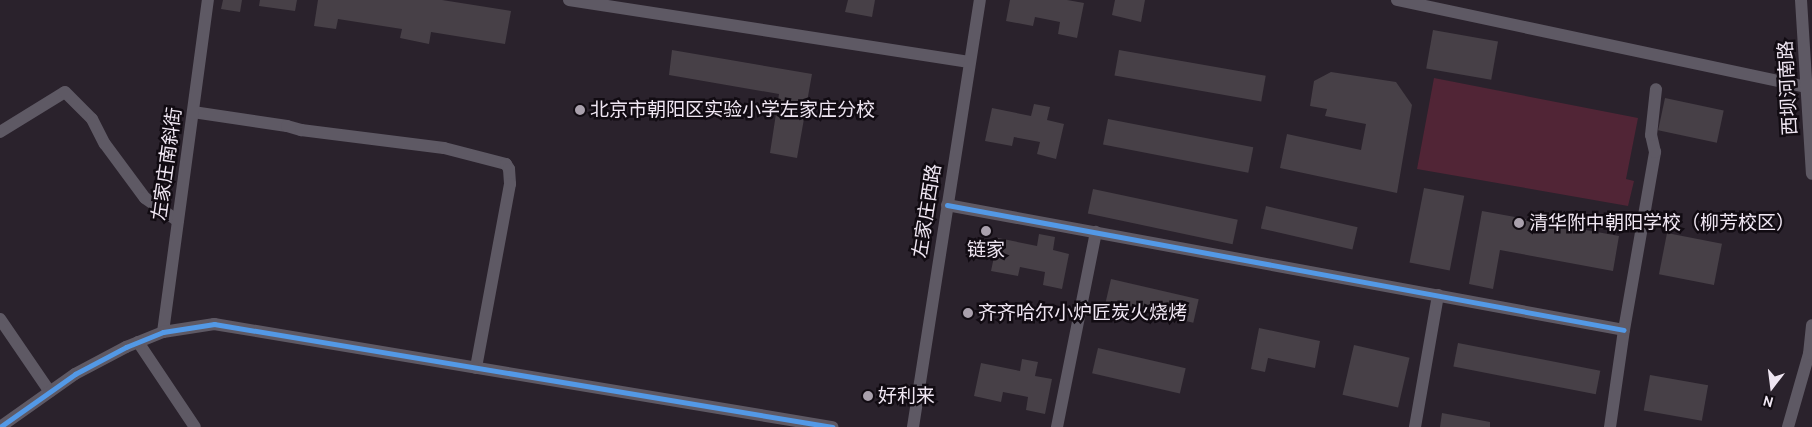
<!DOCTYPE html>
<meta charset="utf-8">
<style>
body{margin:0}
#map{position:relative;width:1812px;height:427px;overflow:hidden;background:#2a222c;font-family:Cabin,"Noto Sans SC",sans-serif}
div>[style]{position:absolute}
[style*='--x']{left:calc(var(--x)*1px);top:calc(var(--y)*1px);width:calc(var(--w)*1px);rotate:calc(var(--a)*1deg)}
.green>*{inset:0;background:#512536}
.building>*{inset:0;background:#474047;transform-origin:0 0}
.minor>*{height:12px;margin:-6px;padding:0 6px;transform-origin:6px;border-radius:6px;background:#5e5964}
.cycleway>*{height:5px;margin:-2.5px;padding:0 2.5px;transform-origin:2.5px;border-radius:2.5px;background:#5399e6}
.dots>*{width:14px;height:14px;translate:-50% -50%;box-sizing:border-box;border:2px solid #110b12;border-radius:50%}
span{translate:-50% -50%;white-space:nowrap;text-align:center;line-height:1.15;-webkit-text-stroke:5px #110b12;paint-order:stroke}
.street-label{font-size:19px;color:#efe6f2}
.poi-label{font-size:19px;color:#efe6f2}
.left{translate:0 -50%;text-align:left}
.north{position:absolute;left:1747px;top:362px;width:50px;height:50px;-webkit-text-stroke:4px #110b12;paint-order:stroke;rotate:195deg;font-size:14px;font-weight:700;line-height:20px;text-align:center;color:#efe6f2}
.north::after{content:'';display:block;margin:auto;width:18px;height:22px;background:#efe6f2;clip-path:polygon(50% 0,100% 100%,50% 72%,0 100%)}
</style>
<div id="map">
<div class="green">
<i style="clip-path:polygon(1434px 78px,1638px 118px,1626px 179px,1634px 181px,1628px 206px,1417px 169px)"></i>
</div>
<div class="building">
<i style="clip-path:polygon(223px 0,242px 0,240px 12px,221px 9px)"></i>
<i style="clip-path:polygon(260px 0,297px 0,295px 11px,259px 6px)"></i>
<i style="clip-path:polygon(318px 0,442px 0,511px 11px,505px 44px,431px 32px,429px 44px,400px 38px,402px 29px,338px 19px,336px 29px,314px 26px)"></i>
<i style="clip-path:polygon(848px 0,875px 0,872px 17px,845px 12px)"></i>
<i style="clip-path:polygon(1010px 0,1067px 0,1084px 3px,1077px 38px,1058px 34px,1060px 22px,1035px 17px,1033px 26px,1006px 21px)"></i>
<i style="clip-path:polygon(1115px 0,1145px 0,1141px 22px,1112px 15px)"></i>
<i style="left:1433px;top:30px;width:66px;height:39px;rotate:10deg"></i>
<i style="clip-path:polygon(672px 50px,812px 74px,797px 158px,770px 153px,779px 94px,669px 75px)"></i>
<i style="left:1119px;top:50px;width:149px;height:26px;rotate:10deg"></i>
<i style="clip-path:polygon(1331px 72px,1396px 82px,1412px 105px,1397px 193px,1280px 168px,1287px 134px,1361px 150px,1366px 124px,1325px 116px,1327px 109px,1310px 106px,1314px 81px)"></i>
<i style="left:1665px;top:98px;width:60px;height:33px;rotate:12deg"></i>
<i style="clip-path:polygon(1034px 104px,1050px 107px,1047px 120px,1064px 124px,1056px 159px,1037px 154px,1040px 142px,1014px 137px,1012px 146px,985px 141px,992px 108px,1031px 116px)"></i>
<i style="left:1108px;top:119px;width:148px;height:26px;rotate:11deg"></i>
<i style="left:1424px;top:188px;width:41px;height:76px;rotate:11deg"></i>
<i style="left:1093px;top:189px;width:148px;height:25px;rotate:12deg"></i>
<i style="left:1266px;top:206px;width:94px;height:23px;rotate:13deg"></i>
<i style="clip-path:polygon(1482px 211px,1619px 236px,1613px 271px,1500px 250px,1493px 289px,1469px 284px)"></i>
<i style="left:1667px;top:233px;width:56px;height:42px;rotate:11deg"></i>
<i style="clip-path:polygon(1039px 234px,1055px 237px,1053px 250px,1069px 254px,1062px 289px,1043px 285px,1045px 272px,1020px 267px,1018px 276px,991px 271px,998px 238px,1037px 246px)"></i>
<i style="left:1111px;top:279px;width:90px;height:24px;rotate:13deg"></i>
<i style="clip-path:polygon(1259px 328px,1320px 341px,1315px 368px,1268px 358px,1265px 372px,1251px 369px)"></i>
<i style="left:1458px;top:343px;width:145px;height:24px;rotate:11deg"></i>
<i style="left:1354px;top:345px;width:57px;height:51px;rotate:13deg"></i>
<i style="left:1098px;top:348px;width:90px;height:26px;rotate:13deg"></i>
<i style="clip-path:polygon(1022px 359px,1038px 362px,1035px 376px,1052px 379px,1045px 414px,1026px 410px,1028px 397px,1003px 392px,1001px 402px,974px 396px,981px 363px,1020px 371px)"></i>
<i style="left:1650px;top:375px;width:59px;height:36px;rotate:10deg"></i>
<i style="clip-path:polygon(1442px 413px,1490px 422px,1490px 427px,1440px 427px)"></i>
</div>
<div class="minor">
<i style="--x:569;--y:0;--w:405;--a:8.8"></i>
<i style="--x:1397;--y:0;--w:419;--a:12"></i>
<i style="--x:1801;--y:0;--w:174;--a:86.4"></i>
<i style="--x:193;--y:112;--w:95;--a:8.5"></i>
<i style="--x:287;--y:126;--w:15;--a:16"></i>
<i style="--x:301;--y:130;--w:144;--a:7.2"></i>
<i style="--x:444;--y:148;--w:64;--a:14.5"></i>
<i style="--x:506;--y:164;--w:6;--a:59"></i>
<i style="--x:509;--y:169;--w:15;--a:86"></i>
<i style="--x:510;--y:184;--w:187;--a:100.5"></i>
<i style="--x:0;--y:132;--w:76;--a:-31.6"></i>
<i style="--x:65;--y:92;--w:38;--a:45"></i>
<i style="--x:92;--y:119;--w:28;--a:63"></i>
<i style="--x:105;--y:144;--w:67;--a:53.5"></i>
<i style="--x:145;--y:198;--w:40;--a:34.9"></i>
<i style="--x:947;--y:205;--w:688;--a:10.46"></i>
<i style="--x:0;--y:319;--w:88;--a:55.6"></i>
<i style="--x:163;--y:332;--w:335;--a:-82.3"></i>
<i style="--x:138;--y:342;--w:102;--a:56.2"></i>
<i style="--x:0;--y:427;--w:92;--a:-35.2"></i>
<i style="--x:75;--y:374;--w:58;--a:-27.9"></i>
<i style="--x:126;--y:347;--w:40;--a:-22"></i>
<i style="--x:163;--y:332;--w:52;--a:-8.9"></i>
<i style="--x:214;--y:324;--w:627;--a:9.46"></i>
<i style="--x:913;--y:427;--w:432;--a:-81.1"></i>
<i style="--x:1057;--y:427;--w:199;--a:-78.7"></i>
<i style="--x:1415;--y:427;--w:134;--a:-80.1"></i>
<i style="--x:1610;--y:427;--w:98;--a:-81.8"></i>
<i style="--x:1624;--y:330;--w:181;--a:-80.1"></i>
<i style="--x:1655;--y:152;--w:17;--a:-103"></i>
<i style="--x:1651;--y:135;--w:46;--a:-83.8"></i>
<i style="--x:1788;--y:427;--w:76;--a:-74"></i>
<i style="--x:1809;--y:354;--w:29;--a:-84"></i>
</div>
<div class="cycleway">
<i style="--x:947;--y:205;--w:688;--a:10.46"></i>
<i style="--x:0;--y:427;--w:92;--a:-35.2"></i>
<i style="--x:75;--y:374;--w:58;--a:-27.9"></i>
<i style="--x:126;--y:347;--w:40;--a:-22"></i>
<i style="--x:163;--y:332;--w:52;--a:-8.9"></i>
<i style="--x:214;--y:324;--w:627;--a:9.46"></i>
</div>
<div class="dots">
<i style="left:580px;top:110px;background:#aaa1ad"></i>
<i style="left:1519px;top:223px;background:#aaa1ad"></i>
<i style="left:986px;top:231px;background:#aaa1ad"></i>
<i style="left:968px;top:313px;background:#aaa1ad"></i>
<i style="left:868px;top:396px;background:#aaa1ad"></i>
</div>
<div class="street-label">
<span style="left:1788px;top:88px;rotate:-93deg">西坝河南路</span>
<span style="left:167px;top:164px;rotate:-82deg">左家庄南斜街</span>
<span style="left:927px;top:211px;rotate:-81deg">左家庄西路</span>
</div>
<div class="poi-label">
<span class="left" style="left:590px;top:110px">北京市朝阳区实验小学左家庄分校</span>
<span class="left" style="left:1529px;top:223px">清华附中朝阳学校（柳芳校区）</span>
<span style="left:986px;top:250px">链家</span>
<span class="left" style="left:978px;top:313px">齐齐哈尔小炉匠炭火烧烤</span>
<span class="left" style="left:878px;top:396px">好利来</span>
</div>
<div class="north">N</div>
</div>
